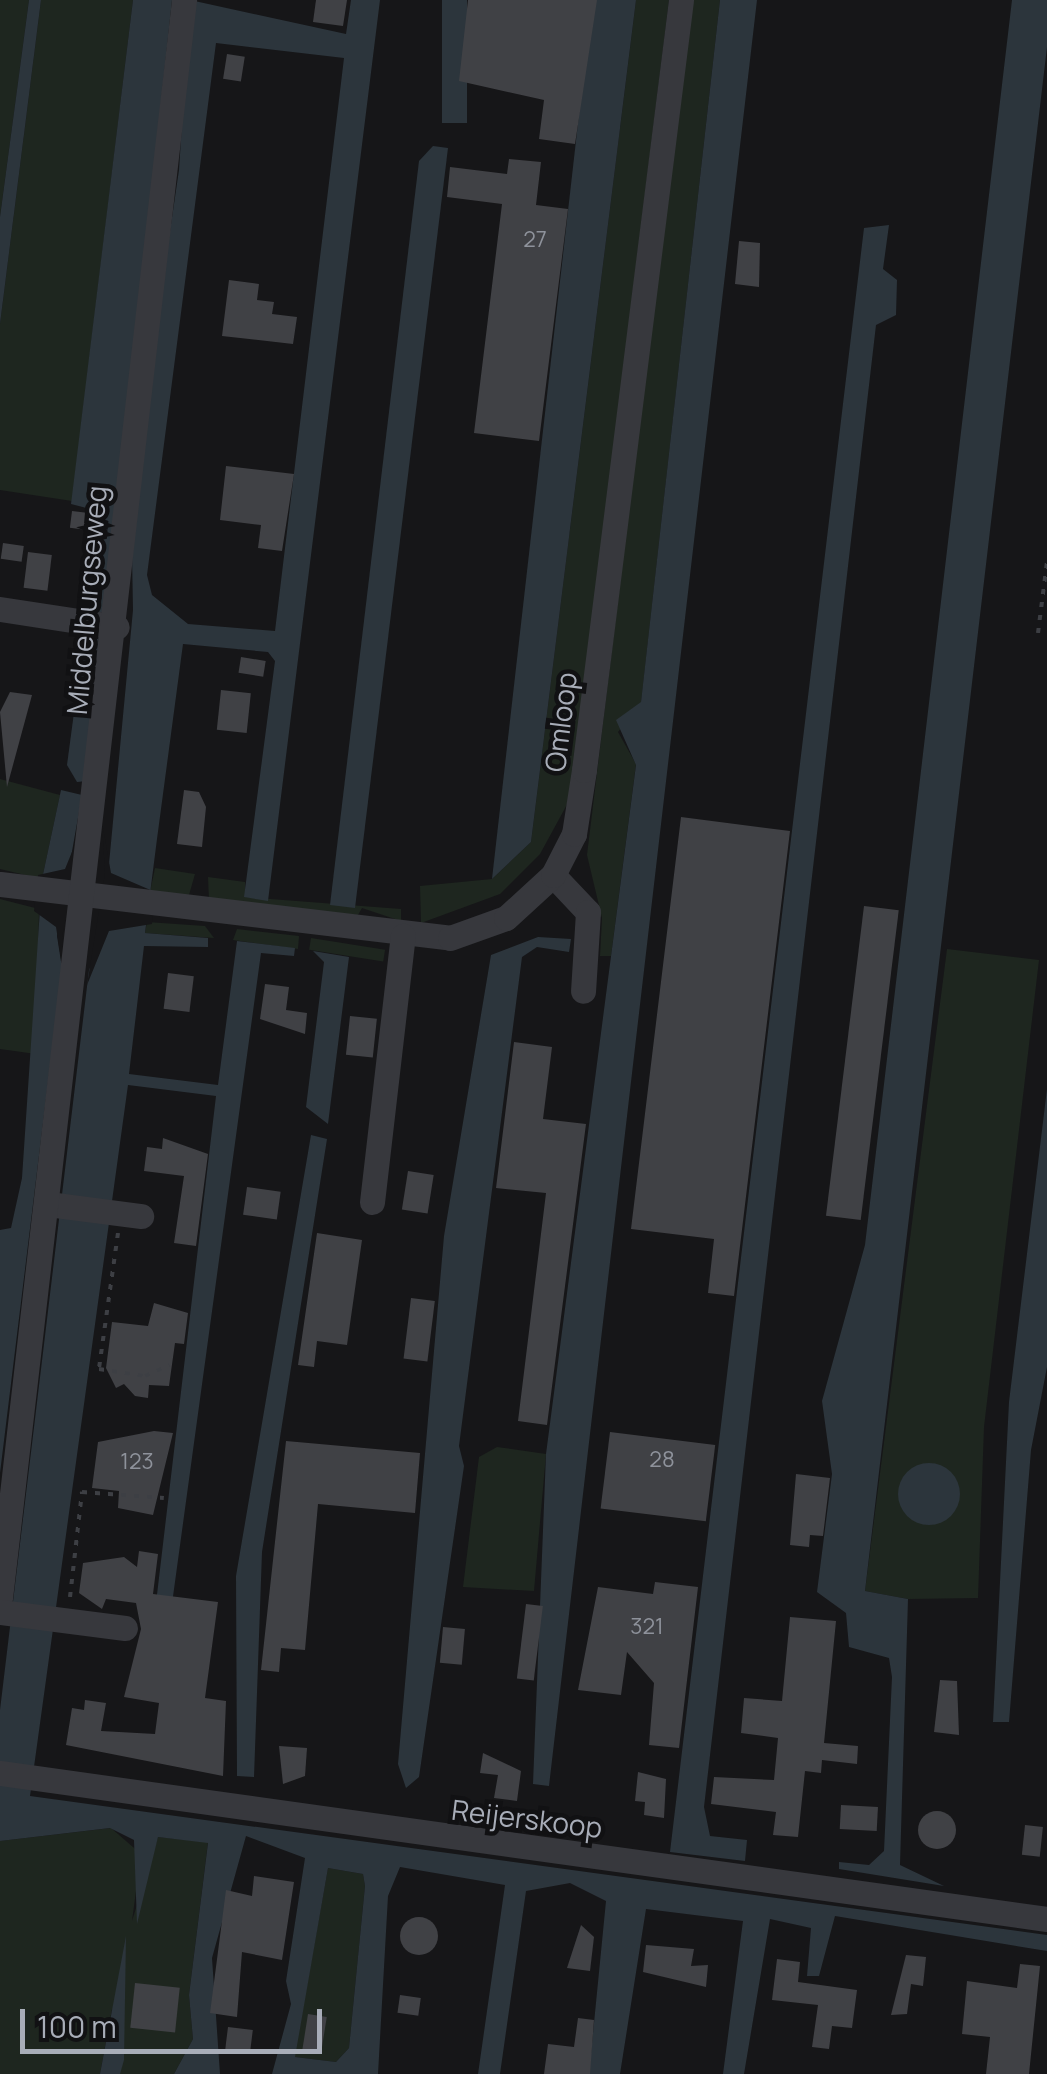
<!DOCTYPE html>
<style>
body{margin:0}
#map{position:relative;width:1047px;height:2074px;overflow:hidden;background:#161618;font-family:Manrope,sans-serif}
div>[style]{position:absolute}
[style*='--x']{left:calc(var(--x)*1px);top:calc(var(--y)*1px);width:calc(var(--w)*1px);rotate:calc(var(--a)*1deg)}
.green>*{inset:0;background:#1e261f;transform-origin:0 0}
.water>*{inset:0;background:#2c353c;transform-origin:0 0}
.round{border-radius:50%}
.pier>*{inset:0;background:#161618}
.building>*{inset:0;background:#404145;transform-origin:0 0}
.path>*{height:4px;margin-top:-2px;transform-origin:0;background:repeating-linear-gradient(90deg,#3d3f44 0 5px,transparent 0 13px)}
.minor>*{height:25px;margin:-12.5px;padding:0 12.5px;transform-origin:12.5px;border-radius:12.5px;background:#37383d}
span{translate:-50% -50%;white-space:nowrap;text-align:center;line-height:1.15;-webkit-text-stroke:9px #111113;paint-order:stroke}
.number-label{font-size:22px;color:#8e929b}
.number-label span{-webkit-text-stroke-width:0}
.street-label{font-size:28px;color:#a8adb8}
.scale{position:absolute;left:20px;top:2009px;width:302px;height:45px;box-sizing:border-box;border:5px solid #a8adb8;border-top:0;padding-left:12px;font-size:30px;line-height:35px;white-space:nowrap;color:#a8adb8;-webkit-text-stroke:8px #111113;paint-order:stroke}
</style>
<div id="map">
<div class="green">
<i style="clip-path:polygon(0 0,29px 0,0 217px)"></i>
<i style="clip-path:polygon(41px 0,133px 0,72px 501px,0 490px,0 324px)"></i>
<i style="clip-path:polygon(636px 0,669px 0,570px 799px,540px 854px,500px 894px,421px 923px,420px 886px,492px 879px,531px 842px)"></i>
<i style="clip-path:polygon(691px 0,720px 0,641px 703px,618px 732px,636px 764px,611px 956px,600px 956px,602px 918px,587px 855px)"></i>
<i style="clip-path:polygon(0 779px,60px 795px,42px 879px,0 869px)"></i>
<i style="clip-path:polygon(155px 868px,195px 874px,189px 895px,150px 892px)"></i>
<i style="clip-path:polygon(208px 877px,245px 882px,245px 897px,401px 909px,401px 921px,362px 908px,358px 915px,209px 900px)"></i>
<i style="clip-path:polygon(0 899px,39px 909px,36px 1054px,0 1049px)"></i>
<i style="clip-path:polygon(147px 922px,205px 926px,214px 938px,145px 933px)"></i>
<i style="clip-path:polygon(237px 929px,299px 936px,298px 949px,233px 940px)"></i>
<i style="left:311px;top:938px;width:75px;height:12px;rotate:9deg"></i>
<i style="clip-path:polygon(947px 949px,1039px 960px,984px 1427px,978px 1598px,908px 1599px,865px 1591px)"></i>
<i style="clip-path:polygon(497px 1447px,546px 1454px,534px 1591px,463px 1587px,479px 1457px)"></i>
<i style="clip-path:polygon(111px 1828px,141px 1854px,132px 1921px,158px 1837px,208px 1842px,189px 1995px,193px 2039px,174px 2074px,120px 2074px,112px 2009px,100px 2074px,0 2074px,0 1841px)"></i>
<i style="clip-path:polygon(328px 1868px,363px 1874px,365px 1886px,349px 2048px,336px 2062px,294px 2057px)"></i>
</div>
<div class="water">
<i style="clip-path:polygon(29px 0,41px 0,0 324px,0 217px)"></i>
<i style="clip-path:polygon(133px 0,172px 0,106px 611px,95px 614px,89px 603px,98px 511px,71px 504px)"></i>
<i style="clip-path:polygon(evenodd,190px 0,346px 34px,351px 0,380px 0,268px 901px,244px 897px,275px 661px,268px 652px,183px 644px,157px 839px,145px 933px,208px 938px,208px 947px,144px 946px,129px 1074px,218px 1085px,237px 941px,295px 948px,294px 956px,261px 953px,162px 1677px,154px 1620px,216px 1096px,128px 1085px,30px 1796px,1047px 1935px,1047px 1951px,835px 1916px,819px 1976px,807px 1976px,811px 1928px,770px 1919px,744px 2074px,723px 2074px,743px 1921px,646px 1909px,620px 2074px,589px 2074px,606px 1901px,570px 1883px,526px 1891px,500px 2074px,478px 2074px,505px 1885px,400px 1867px,388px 1896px,378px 2074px,272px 2074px,291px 2004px,286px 1981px,305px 1858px,246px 1836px,212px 1958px,220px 2074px,174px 2074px,193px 2039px,189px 1995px,208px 1843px,158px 1837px,137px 1924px,134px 1840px,110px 1828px,0 1841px,0 1710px,89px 970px,102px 938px,133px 610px,131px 498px,179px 170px,190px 0,216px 43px,344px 58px,275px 631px,188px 624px,152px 595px,147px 575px,216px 43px,190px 0,328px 1868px,363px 1874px,365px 1886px,349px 2048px,336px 2062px,295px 2057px,328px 1868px)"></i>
<i style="left:442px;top:0;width:25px;height:123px"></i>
<i style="clip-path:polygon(592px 0,636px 0,531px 842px,492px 879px)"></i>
<i style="clip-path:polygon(720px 0,757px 0,549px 1786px,533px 1784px,546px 1454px,636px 765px,616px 720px,641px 702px)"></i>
<i style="clip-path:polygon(1012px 0,1047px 0,1047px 47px,865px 1591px,908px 1599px,900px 1865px,944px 1886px,839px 1869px,839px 1862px,869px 1865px,884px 1851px,892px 1677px,889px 1658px,849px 1647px,846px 1613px,817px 1592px,832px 1474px,822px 1401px,865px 1245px)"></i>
<i style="clip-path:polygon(433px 146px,448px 148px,355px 908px,330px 905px,419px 161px)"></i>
<i style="clip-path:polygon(889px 225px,883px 269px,897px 280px,896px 315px,876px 325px,704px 1807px,710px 1836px,747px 1840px,745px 1861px,670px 1852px,864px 228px)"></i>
<i style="clip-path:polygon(85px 630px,99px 634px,87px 781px,77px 782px,67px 765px)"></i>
<i style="clip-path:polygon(61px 790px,82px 795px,57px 936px,62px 968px,0 1473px,0 1230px,11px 1228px,22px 1178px,42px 879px)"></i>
<i style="clip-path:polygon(538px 937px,571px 939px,569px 952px,537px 947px,522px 957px,459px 1446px,464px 1466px,419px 1777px,406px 1788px,398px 1764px,444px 1236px,491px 955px)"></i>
<i style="clip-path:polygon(313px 951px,349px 957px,328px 1124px,306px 1107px,324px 962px)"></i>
<i style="clip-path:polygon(1047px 1089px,1047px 1367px,1031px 1450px,1009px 1722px,993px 1722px,1009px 1402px)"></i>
<i style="clip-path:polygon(311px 1135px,327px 1139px,262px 1552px,254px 1777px,237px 1776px,236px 1576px)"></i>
<i class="round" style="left:898px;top:1463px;width:62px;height:62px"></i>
<i style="clip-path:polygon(126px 1936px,124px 2060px,120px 2074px,100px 2074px)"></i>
</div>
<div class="pier">
<i style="clip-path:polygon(85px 820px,62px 937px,63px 972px,56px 927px,34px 911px,38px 875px,65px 869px)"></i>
<i style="clip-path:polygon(102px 822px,111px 873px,155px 892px,152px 924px,109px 931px,87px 985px,105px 873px)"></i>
</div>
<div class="building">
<i style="clip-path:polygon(316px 0,347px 0,343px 26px,313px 22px)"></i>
<i style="clip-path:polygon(468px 0,597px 0,575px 144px,539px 139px,544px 100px,459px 81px)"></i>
<i style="left:227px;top:54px;width:18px;height:25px;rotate:9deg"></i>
<i style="clip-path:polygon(509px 159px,541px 162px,536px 205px,568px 209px,539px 441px,474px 433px,502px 204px,447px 197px,450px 167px,507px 174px)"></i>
<i style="clip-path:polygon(739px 241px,760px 243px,759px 287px,735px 284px)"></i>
<i style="clip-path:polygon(229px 280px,259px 284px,257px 300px,274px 302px,272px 314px,297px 317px,293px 344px,222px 336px)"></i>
<i style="clip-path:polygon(226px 466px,294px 474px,282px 551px,258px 548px,261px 525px,220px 520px)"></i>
<i style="left:72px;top:511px;width:23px;height:17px;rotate:7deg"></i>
<i style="left:3px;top:543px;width:21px;height:16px;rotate:8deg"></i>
<i style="left:28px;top:552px;width:24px;height:36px;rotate:7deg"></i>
<i style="left:241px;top:657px;width:25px;height:16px;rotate:9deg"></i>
<i style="left:221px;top:690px;width:30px;height:40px;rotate:6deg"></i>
<i style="clip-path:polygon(10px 692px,32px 695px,7px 787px,0 712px)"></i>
<i style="clip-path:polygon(184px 790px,199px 792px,206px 807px,202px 847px,177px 844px)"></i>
<i style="clip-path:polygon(681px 817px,790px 831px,734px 1296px,708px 1293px,714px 1239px,631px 1229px)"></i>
<i style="left:864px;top:906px;width:35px;height:312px;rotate:7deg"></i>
<i style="left:168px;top:973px;width:26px;height:36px;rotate:7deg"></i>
<i style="clip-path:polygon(265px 984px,289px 987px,286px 1010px,307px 1013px,305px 1034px,260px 1019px)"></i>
<i style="left:350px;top:1016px;width:27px;height:39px;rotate:6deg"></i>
<i style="clip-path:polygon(514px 1042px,552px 1047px,543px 1119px,586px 1124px,547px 1425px,518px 1421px,546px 1193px,496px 1188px)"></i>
<i style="clip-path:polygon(163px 1138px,208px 1154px,196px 1246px,174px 1243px,184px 1176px,144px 1171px,147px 1147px,162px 1149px)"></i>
<i style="left:408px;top:1171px;width:26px;height:39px;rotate:9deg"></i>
<i style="left:247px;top:1187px;width:34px;height:28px;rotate:8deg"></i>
<i style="clip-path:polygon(317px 1233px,362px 1240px,347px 1345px,317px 1341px,314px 1367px,298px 1365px)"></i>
<i style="left:411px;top:1298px;width:24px;height:61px;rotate:7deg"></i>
<i style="clip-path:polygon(154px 1303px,188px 1313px,184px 1344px,175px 1343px,169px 1386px,149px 1385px,148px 1398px,135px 1396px,124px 1384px,116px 1388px,106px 1368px,112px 1322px,148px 1326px)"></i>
<i style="clip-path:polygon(154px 1431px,173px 1433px,153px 1515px,118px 1508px,119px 1491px,92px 1488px,98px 1442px)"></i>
<i style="left:610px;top:1432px;width:106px;height:77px;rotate:7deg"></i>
<i style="clip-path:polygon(286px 1441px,420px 1453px,415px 1513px,318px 1504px,305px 1650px,281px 1648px,279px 1672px,261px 1670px)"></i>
<i style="clip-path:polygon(796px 1474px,830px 1478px,823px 1536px,810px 1535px,809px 1547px,790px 1545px)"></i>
<i style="clip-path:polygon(139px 1551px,158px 1554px,153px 1594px,218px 1602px,205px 1698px,226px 1701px,223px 1776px,66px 1745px,72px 1708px,84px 1710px,85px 1700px,106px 1703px,101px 1731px,155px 1734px,159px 1703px,124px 1697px,141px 1629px,136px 1603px,106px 1599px,102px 1609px,79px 1593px,83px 1563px,124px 1557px,137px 1567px)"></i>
<i style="clip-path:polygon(655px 1582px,698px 1587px,679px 1748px,649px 1745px,654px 1683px,627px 1652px,621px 1695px,578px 1690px,598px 1587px,653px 1594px)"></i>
<i style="left:526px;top:1604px;width:17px;height:75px;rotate:7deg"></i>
<i style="clip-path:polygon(790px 1617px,836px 1621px,824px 1743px,858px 1746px,857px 1764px,822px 1760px,821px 1773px,805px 1771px,798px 1837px,773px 1835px,776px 1812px,711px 1804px,714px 1777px,774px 1780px,778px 1738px,741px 1733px,744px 1698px,782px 1701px)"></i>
<i style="left:443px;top:1627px;width:22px;height:36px;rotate:5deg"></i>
<i style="clip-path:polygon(940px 1680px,957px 1681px,959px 1735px,934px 1732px)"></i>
<i style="clip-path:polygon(279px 1746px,307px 1748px,305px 1776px,283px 1784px)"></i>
<i style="clip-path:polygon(483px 1753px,521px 1771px,517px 1801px,494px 1798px,498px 1775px,480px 1773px)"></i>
<i style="clip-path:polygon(638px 1772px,666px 1779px,664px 1818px,644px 1815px,645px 1802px,635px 1801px)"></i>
<i style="left:841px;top:1805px;width:37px;height:24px;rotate:3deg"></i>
<i class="round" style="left:918px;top:1811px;width:38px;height:38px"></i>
<i style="left:1025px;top:1825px;width:18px;height:30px;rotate:6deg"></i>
<i style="clip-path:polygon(254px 1876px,294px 1882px,282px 1960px,242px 1952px,237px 2017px,210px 2013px,226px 1890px,252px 1896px)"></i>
<i class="round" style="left:400px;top:1917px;width:38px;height:38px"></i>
<i style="clip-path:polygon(581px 1925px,594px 1937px,590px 1971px,567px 1968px)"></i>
<i style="clip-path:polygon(646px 1945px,694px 1949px,691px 1966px,708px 1965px,706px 1987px,643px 1972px)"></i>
<i style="clip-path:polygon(906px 1955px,926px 1957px,923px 1986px,911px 1984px,907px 2014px,891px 2015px)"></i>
<i style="clip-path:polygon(777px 1959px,800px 1962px,798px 1982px,857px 1990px,852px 2028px,832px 2026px,829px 2049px,812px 2047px,818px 2005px,772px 2000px)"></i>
<i style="clip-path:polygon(1020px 1964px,1040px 1966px,1029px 2074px,986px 2074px,990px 2037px,962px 2034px,967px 1981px,1017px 1988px)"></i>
<i style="left:135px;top:1983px;width:45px;height:45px;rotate:6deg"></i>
<i style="left:400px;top:1995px;width:21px;height:18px;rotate:8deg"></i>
<i style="left:308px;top:2014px;width:19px;height:37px;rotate:9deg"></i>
<i style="clip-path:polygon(578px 2018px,594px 2020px,590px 2074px,544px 2074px,548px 2044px,574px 2047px)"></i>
<i style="left:228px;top:2027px;width:25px;height:24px;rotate:7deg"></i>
</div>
<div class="path">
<i style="--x:1038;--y:633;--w:72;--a:-82.8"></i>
<i style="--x:118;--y:1233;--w:137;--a:98"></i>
<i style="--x:99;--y:1369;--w:47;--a:8.7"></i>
<i style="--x:145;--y:1376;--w:27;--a:-24"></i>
<i style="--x:70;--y:1597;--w:106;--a:-83.5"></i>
<i style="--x:82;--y:1492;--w:82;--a:4.2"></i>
</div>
<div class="minor">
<i style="--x:0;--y:609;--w:118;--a:8.7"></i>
<i style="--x:553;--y:875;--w:51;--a:46.6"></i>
<i style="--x:588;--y:912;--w:79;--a:93.6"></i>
<i style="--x:0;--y:884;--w:453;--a:6.8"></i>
<i style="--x:450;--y:938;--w:59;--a:-19.7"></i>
<i style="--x:506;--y:918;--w:64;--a:-42.5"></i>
<i style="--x:553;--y:875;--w:46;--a:-62.9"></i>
<i style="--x:574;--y:834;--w:65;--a:-81.1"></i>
<i style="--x:584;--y:770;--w:776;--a:-82.82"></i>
<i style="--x:372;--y:1202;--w:268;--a:-83.4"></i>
<i style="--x:48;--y:1204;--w:94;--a:7.4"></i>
<i style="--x:0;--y:1598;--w:1609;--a:-83.43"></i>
<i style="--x:0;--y:1612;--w:126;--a:7.3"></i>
<i style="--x:0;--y:1773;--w:1057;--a:7.94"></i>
</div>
<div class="number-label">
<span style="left:535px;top:240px">27</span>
<span style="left:662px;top:1460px">28</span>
<span style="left:137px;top:1462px">123</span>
<span style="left:647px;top:1627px">321</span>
</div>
<div class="street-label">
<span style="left:86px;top:600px;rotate:-85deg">Middelburgseweg</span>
<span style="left:560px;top:722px;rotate:-83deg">Omloop</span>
<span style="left:527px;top:1818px;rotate:7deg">Reijerskoop</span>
</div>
<div class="scale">100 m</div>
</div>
